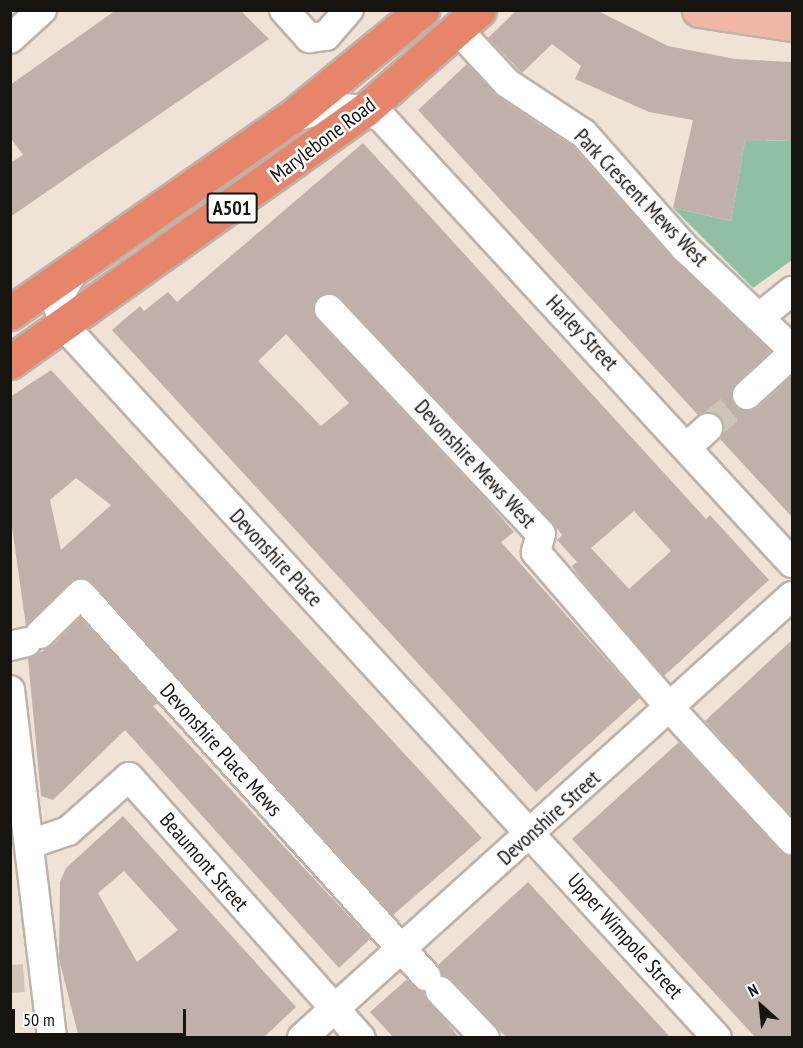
<!DOCTYPE html>
<style>
body{margin:0}
#map{position:relative;width:803px;height:1048px;overflow:hidden;background:#efe3d8;font-family:"PT Sans Narrow",sans-serif}
div>[style]{position:absolute}
[style*='--x']{left:calc(var(--x)*1px);top:calc(var(--y)*1px);width:calc(var(--w)*1px);rotate:calc(var(--a)*1deg)}
.green>*{inset:0;background:#8fc0a4}
.building>*{inset:0;background:#bfb1a9}
.minor-tunnel>*{height:28px;margin-top:-14px;transform-origin:0;background:repeating-linear-gradient(90deg,#cfc4ba 0 28px,transparent 0 42px)}
.roads{filter:drop-shadow(2px 0 #beb2a8) drop-shadow(-2px 0 #beb2a8) drop-shadow(0 2px #beb2a8) drop-shadow(0 -2px #beb2a8)}
.minor>*{height:28px;margin:-14px;padding:0 14px;transform-origin:14px;border-radius:14px;background:#fff}
.major>*{height:33px;margin:-16.5px;padding:0 16.5px;transform-origin:16.5px;border-radius:16.5px;background:#f0b6a6}
.highway>*{height:33px;margin:-16.5px;padding:0 16.5px;transform-origin:16.5px;border-radius:16.5px;background:#e6856a}
span{translate:-50% -50%;white-space:nowrap;text-align:center;line-height:1.15;-webkit-text-stroke:5px #fff;paint-order:stroke}
.shield-label span{padding:2px 4px;background:#fff;border:2px solid;border-radius:4px;-webkit-text-stroke-width:0}
.shield-label{font-size:20px;color:#17130f;font-weight:700}
.street-label{font-size:21px;color:#17130f}
.frame{position:absolute;inset:0;border:12px solid #17130f;pointer-events:none}
.north{position:absolute;left:731px;top:976px;width:60px;height:60px;-webkit-text-stroke:4px #fff;paint-order:stroke;rotate:333deg;font-size:16px;font-weight:700;line-height:24px;text-align:center;color:#17130f}
.north::after{content:'';display:block;margin:auto;width:21px;height:27px;background:#17130f;clip-path:polygon(50% 0,100% 100%,50% 72%,0 100%)}
.scale{position:absolute;left:12px;top:1009px;width:174px;height:27px;box-sizing:border-box;border:3px solid #17130f;border-top:0;padding-left:8px;font-size:18px;line-height:21px;white-space:nowrap;color:#17130f;-webkit-text-stroke:4px #fff;paint-order:stroke}
</style>
<div id="map">
<div class="green">
<i style="clip-path:polygon(748px 123px,764px 124px,767px 141px,792px 140px,792px 260px,753px 288px,673px 208px,731px 221px)"></i>
</div>
<div class="building">
<i style="clip-path:polygon(116px 10px,240px 10px,269px 39px,10px 217px,10px 163px,23px 155px,10px 137px,10px 85px)"></i>
<i style="clip-path:polygon(517px 10px,596px 10px,668px 46px,735px 59px,792px 62px,792px 140px,745px 141px,731px 221px,673px 208px,693px 120px,649px 112px,575px 79px,581px 66px,552px 44px,522px 73px,488px 38px)"></i>
<i style="clip-path:polygon(467px 64px,498px 97px,573px 147px,672px 258px,770px 351px,732px 389px,735px 406px,743px 411px,758px 408px,792px 376px,792px 517px,720px 439px,724px 425px,720px 417px,713px 412px,698px 415px,418px 110px)"></i>
<i style="clip-path:polygon(evenodd,363px 143px,706px 519px,710px 515px,769px 580px,664px 676px,577px 574px,572px 566px,577px 562px,557px 540px,562px 535px,553px 523px,341px 298px,333px 293px,318px 297px,313px 305px,317px 320px,484px 498px,514px 532px,501px 542px,640px 698px,536px 792px,112px 330px,140px 306px,144px 311px,168px 292px,177px 302px,363px 143px,286px 334px,349px 403px,321px 426px,258px 361px,286px 334px,363px 143px,634px 511px,671px 551px,629px 589px,591px 548px,634px 511px)"></i>
<i style="clip-path:polygon(evenodd,51px 370px,482px 838px,393px 915px,93px 583px,85px 578px,70px 582px,26px 626px,10px 513px,10px 397px,51px 370px,76px 478px,111px 505px,61px 550px,50px 500px,76px 478px)"></i>
<i style="clip-path:polygon(80px 618px,158px 703px,153px 706px,370px 939px,339px 968px,125px 730px,53px 800px,41px 796px,28px 659px,52px 646px)"></i>
<i style="clip-path:polygon(792px 640px,792px 816px,705px 721px)"></i>
<i style="clip-path:polygon(679px 742px,780px 851px,792px 856px,792px 1038px,756px 1038px,572px 839px)"></i>
<i style="clip-path:polygon(evenodd,123px 816px,296px 1007px,263px 1038px,79px 1038px,59px 959px,60px 882px,66px 868px,123px 816px,124px 871px,178px 930px,137px 962px,98px 893px,124px 871px)"></i>
<i style="clip-path:polygon(528px 882px,604px 965px,671px 1038px,507px 1038px,459px 986px,442px 975px,438px 965px)"></i>
<i style="clip-path:polygon(406px 980px,424px 992px,459px 1038px,394px 1038px,370px 1012px)"></i>
</div>
<div class="minor-tunnel">
<i style="--x:708;--y:428;--w:51;--a:-40.2"></i>
<i style="--x:10;--y:979;--w:14;--a:-4"></i>
</div>
<div class="roads">
<div class="minor">
<i style="--x:284;--y:10;--w:38;--a:48"></i>
<i style="--x:309;--y:38;--w:17;--a:-7"></i>
<i style="--x:458;--y:30;--w:72;--a:47.2"></i>
<i style="--x:507;--y:83;--w:92;--a:33.5"></i>
<i style="--x:584;--y:134;--w:151;--a:48.5"></i>
<i style="--x:684;--y:247;--w:149;--a:43.4"></i>
<i style="--x:326;--y:36;--w:35;--a:-49"></i>
<i style="--x:10;--y:39;--w:43;--a:-42.2"></i>
<i style="--x:292;--y:118;--w:40;--a:-16"></i>
<i style="--x:330;--y:107;--w:35;--a:5"></i>
<i style="--x:365;--y:110;--w:19;--a:25"></i>
<i style="--x:382;--y:118;--w:605;--a:47.34"></i>
<i style="--x:74;--y:271;--w:35;--a:121"></i>
<i style="--x:56;--y:301;--w:26;--a:72"></i>
<i style="--x:64;--y:326;--w:966;--a:47.47"></i>
<i style="--x:329;--y:309;--w:309;--a:46.7"></i>
<i style="--x:541;--y:534;--w:19;--a:106"></i>
<i style="--x:536;--y:552;--w:206;--a:49.3"></i>
<i style="--x:670;--y:708;--w:180;--a:47.3"></i>
<i style="--x:761;--y:316;--w:40;--a:-39"></i>
<i style="--x:747;--y:395;--w:61;--a:-42.3"></i>
<i style="--x:688;--y:446;--w:27;--a:-42"></i>
<i style="--x:40;--y:634;--w:57;--a:-44.3"></i>
<i style="--x:81;--y:594;--w:515;--a:47.91"></i>
<i style="--x:10;--y:646;--w:17;--a:-13"></i>
<i style="--x:10;--y:690;--w:351;--a:83.1"></i>
<i style="--x:30;--y:844;--w:40;--a:-18.9"></i>
<i style="--x:68;--y:831;--w:81;--a:-41.5"></i>
<i style="--x:129;--y:777;--w:349;--a:48.4"></i>
<i style="--x:440;--y:991;--w:65;--a:46.2"></i>
<i style="--x:302;--y:1038;--w:660;--a:-42.05"></i>
</div>
<div class="major">
<i style="--x:699;--y:10;--w:94;--a:8.6"></i>
</div>
<div class="highway">
<i style="--x:10;--y:313;--w:341;--a:-34.9"></i>
<i style="--x:290;--y:118;--w:171;--a:-39.3"></i>
<i style="--x:10;--y:362;--w:435;--a:-35.4"></i>
<i style="--x:365;--y:110;--w:152;--a:-41.3"></i>
</div>
</div>
<div class="shield-label">
<span style="left:232px;top:208px">A501</span>
</div>
<div class="street-label">
<span style="left:323px;top:140px;rotate:-37deg">Marylebone Road</span>
<span style="left:641px;top:198px;rotate:46deg">Park Crescent Mews West</span>
<span style="left:582px;top:333px;rotate:47deg">Harley Street</span>
<span style="left:475px;top:464px;rotate:47deg">Devonshire Mews West</span>
<span style="left:276px;top:558px;rotate:47deg">Devonshire Place</span>
<span style="left:221px;top:750px;rotate:48deg">Devonshire Place Mews</span>
<span style="left:549px;top:818px;rotate:-42deg">Devonshire Street</span>
<span style="left:204px;top:862px;rotate:49deg">Beaumont Street</span>
<span style="left:625px;top:936px;rotate:48deg">Upper Wimpole Street</span>
</div>
<div class="frame"></div>
<div class="north">N</div>
<div class="scale">50 m</div>
</div>
